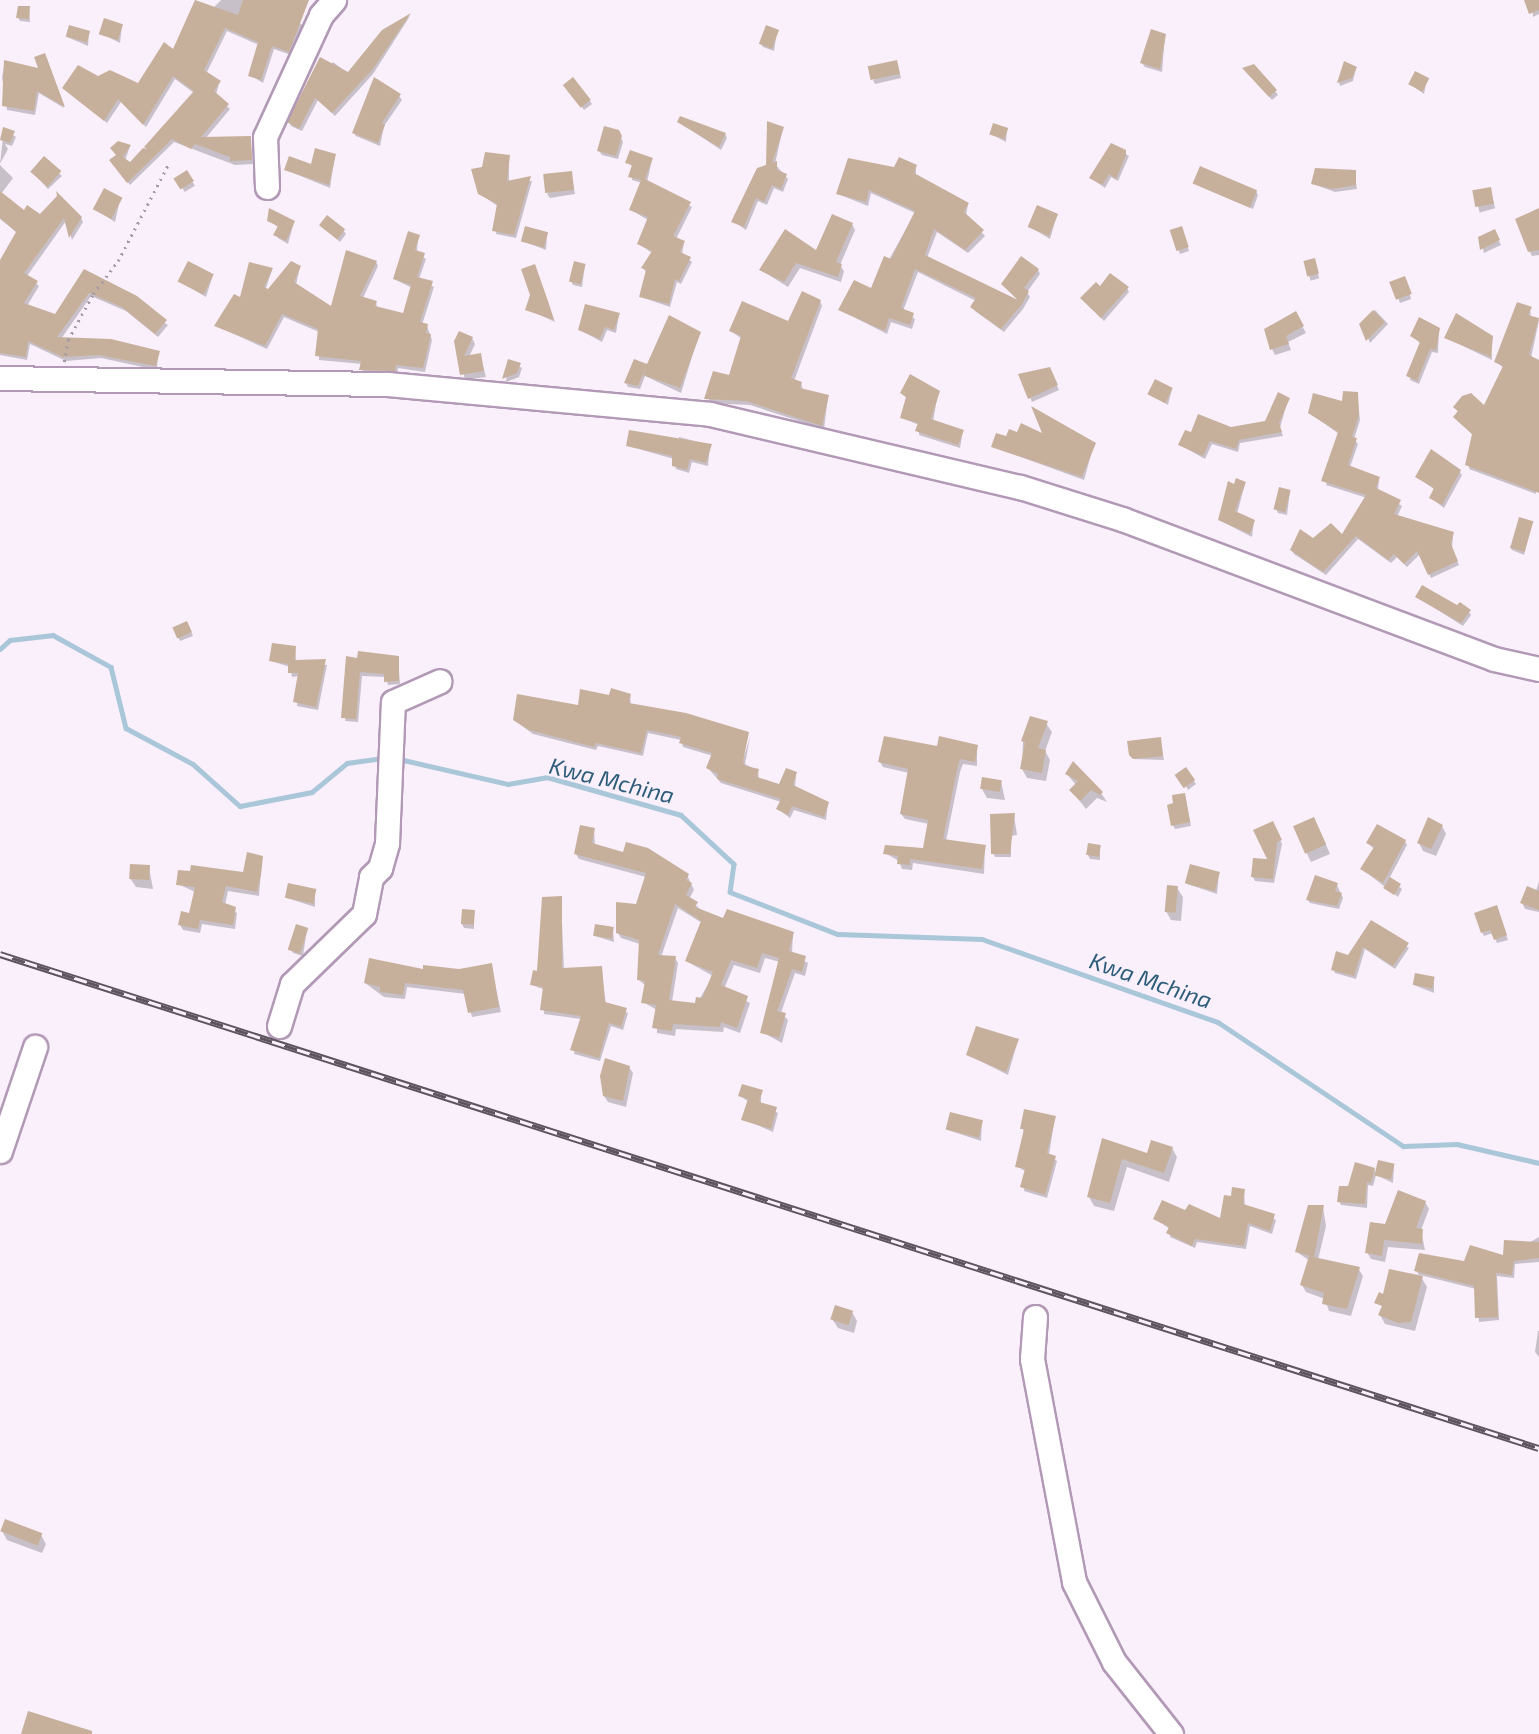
<!DOCTYPE html>
<style>
body{margin:0}
#map{position:relative;width:1539px;height:1734px;overflow:hidden;background:#faf0fc;font-family:"Exo 2",sans-serif}
div>[style]{position:absolute}
[style*='--x']{left:calc(var(--x)*1px);top:calc(var(--y)*1px);width:calc(var(--w)*1px);rotate:calc(var(--a)*1deg)}
.shadow>*{inset:0;background:#0003;transform-origin:0 0}
.stream>*{height:4.5px;margin:-2.25px;padding:0 2.25px;transform-origin:2.25px;border-radius:2.25px;background:#aac6d9}
.building>*{inset:0;background:#c7b09b;transform-origin:0 0}
.path>*{height:2.5px;margin-top:-1.25px;transform-origin:0;background:repeating-linear-gradient(90deg,#a49aa6 0 2px,transparent 0 7px)}
.roads{filter:drop-shadow(2px 0 #b299b6) drop-shadow(-2px 0 #b299b6) drop-shadow(0 2px #b299b6) drop-shadow(0 -2px #b299b6)}
.minor>*{height:23px;margin:-11.5px;padding:0 11.5px;transform-origin:11.5px;border-radius:11.5px;background:#fff}
.rail>*{height:7px;margin-top:-3.5px;transform-origin:0;background:repeating-linear-gradient(90deg,#faf0fc 0 13px,#5e5460 0 26px);box-sizing:border-box;border-block:2px solid #5e5460}
span{translate:-50% -50%;white-space:nowrap;text-align:center;line-height:1.15;-webkit-text-stroke:5px #faf0fc;paint-order:stroke}
.water-label{font-size:23px;color:#2e5d7a;font-style:italic}
</style>
<div id="map">
<div class="shadow">
<i style="clip-path:polygon(221px 0,284px 0,294px 19px,304px 26px,291px 55px,274px 49px,263px 83px,250px 75px,259px 45px,227px 31px,206px 74px,219px 83px,216px 95px,230px 109px,205px 139px,250px 138px,253px 164px,235px 165px,174px 142px,130px 185px,114px 165px,118px 156px,130px 146px,125px 161px,130px 164px,148px 151px,146px 147px,194px 93px,175px 79px,146px 127px,121px 102px,107px 123px,64px 88px,98px 78px,138px 85px)"></i>
<i style="clip-path:polygon(1531px 0,1539px 0,1539px 14px,1533px 17px)"></i>
<i style="clip-path:polygon(29px 8px,30px 22px,20px 21px,18px 17px)"></i>
<i style="clip-path:polygon(410px 16px,373px 74px,335px 116px,318px 100px,302px 131px,291px 126px,289px 122px,333px 62px,349px 74px,384px 30px)"></i>
<i style="clip-path:polygon(122px 25px,120px 43px,100px 33px)"></i>
<i style="clip-path:polygon(777px 31px,774px 51px,763px 47px,760px 43px)"></i>
<i style="clip-path:polygon(89px 33px,88px 46px,67px 37px)"></i>
<i style="clip-path:polygon(1165px 35px,1162px 72px,1145px 67px,1142px 63px)"></i>
<i style="clip-path:polygon(47px 59px,64px 108px,39px 93px,35px 115px,7px 110px,2px 77px,5px 62px,40px 70px)"></i>
<i style="clip-path:polygon(898px 66px,901px 78px,875px 84px,873px 80px)"></i>
<i style="clip-path:polygon(1356px 68px,1353px 81px,1340px 86px,1339px 82px)"></i>
<i style="clip-path:polygon(1244px 69px,1275px 91px,1278px 95px,1272px 100px)"></i>
<i style="clip-path:polygon(1427px 79px,1424px 94px,1410px 84px)"></i>
<i style="clip-path:polygon(568px 89px,590px 101px,592px 104px,584px 110px)"></i>
<i style="clip-path:polygon(399px 96px,402px 100px,384px 126px,380px 146px,356px 136px,353px 132px)"></i>
<i style="clip-path:polygon(679px 122px,725px 134px,727px 138px,721px 150px)"></i>
<i style="clip-path:polygon(783px 128px,775px 164px,788px 179px,783px 192px,774px 188px,767px 205px,758px 201px,746px 230px,733px 221px,767px 167px)"></i>
<i style="clip-path:polygon(4px 129px,16px 137px,12px 146px,5px 144px,8px 149px,0 164px)"></i>
<i style="clip-path:polygon(1007px 129px,1006px 142px,991px 134px)"></i>
<i style="clip-path:polygon(618px 132px,623px 142px,618px 159px,602px 155px,599px 151px)"></i>
<i style="clip-path:polygon(1112px 146px,1129px 156px,1118px 181px,1111px 177px,1105px 188px,1091px 178px)"></i>
<i style="clip-path:polygon(335px 155px,330px 188px,286px 170px,313px 166px)"></i>
<i style="clip-path:polygon(509px 157px,509px 182px,532px 181px,516px 238px,496px 234px,499px 207px,480px 194px,484px 168px)"></i>
<i style="clip-path:polygon(44px 159px,62px 176px,48px 189px,35px 175px)"></i>
<i style="clip-path:polygon(652px 160px,647px 182px,692px 207px,676px 239px,684px 242px,682px 255px,692px 262px,681px 284px,677px 282px,670px 307px,641px 297px,647px 273px,643px 268px,652px 253px,639px 244px,648px 220px,631px 210px,642px 183px,632px 180px,633px 167px,627px 162px)"></i>
<i style="clip-path:polygon(0 165px,13px 178px,1px 194px,24px 213px,81px 218px,83px 222px,72px 240px,66px 221px,27px 276px,39px 286px,27px 306px,55px 316px,85px 271px,168px 325px,158px 337px,126px 311px,91px 296px,61px 339px,158px 352px,157px 370px,101px 358px,66px 361px,30px 344px,27px 360px,0 355px,0 269px,18px 233px,0 219px)"></i>
<i style="clip-path:polygon(916px 167px,916px 176px,968px 204px,966px 216px,985px 236px,968px 253px,937px 232px,927px 258px,1020px 303px,1003px 284px,1038px 270px,1040px 274px,1027px 292px,1030px 297px,1023px 309px,1004px 332px,975px 311px,976px 301px,918px 272px,903px 311px,915px 319px,912px 329px,891px 322px,887px 334px,840px 310px,872px 290px,915px 213px,871px 193px,868px 206px,838px 194px,895px 169px)"></i>
<i style="clip-path:polygon(1354px 171px,1357px 189px,1335px 192px,1313px 184px)"></i>
<i style="clip-path:polygon(571px 172px,575px 194px,550px 198px,547px 194px)"></i>
<i style="left:187px;top:173px;width:15px;height:12px;rotate:58deg"></i>
<i style="clip-path:polygon(1196px 184px,1256px 191px,1258px 195px,1253px 209px)"></i>
<i style="left:1490px;top:189px;width:20px;height:16px;rotate:75deg"></i>
<i style="clip-path:polygon(120px 199px,115px 222px,95px 209px)"></i>
<i style="clip-path:polygon(1539px 210px,1539px 255px,1532px 256px,1530px 252px)"></i>
<i style="clip-path:polygon(1057px 215px,1050px 239px,1030px 227px)"></i>
<i style="clip-path:polygon(269px 220px,294px 222px,288px 244px,278px 238px,279px 228px)"></i>
<i style="clip-path:polygon(852px 224px,855px 230px,840px 265px,844px 271px,841px 282px,800px 268px,788px 287px,761px 270px,817px 253px)"></i>
<i style="clip-path:polygon(321px 225px,343px 230px,346px 234px,340px 242px)"></i>
<i style="clip-path:polygon(1172px 231px,1183px 232px,1189px 251px,1180px 254px)"></i>
<i style="clip-path:polygon(1494px 231px,1501px 245px,1484px 253px,1480px 238px)"></i>
<i style="clip-path:polygon(547px 233px,546px 250px,523px 241px)"></i>
<i style="clip-path:polygon(418px 236px,417px 253px,426px 259px,419px 279px,434px 287px,422px 325px,427px 326px,432px 340px,425px 372px,398px 368px,397px 374px,363px 373px,362px 364px,319px 360px,319px 332px,284px 317px,267px 349px,216px 326px,272px 270px,264px 294px,300px 267px,296px 285px,332px 309px,376px 262px,378px 266px,363px 298px,376px 302px,377px 308px,404px 315px,412px 288px,394px 279px)"></i>
<i style="left:1314px;top:260px;width:19px;height:9px;rotate:74deg"></i>
<i style="clip-path:polygon(585px 265px,582px 287px,573px 285px,571px 281px)"></i>
<i style="clip-path:polygon(536px 270px,555px 322px,527px 309px)"></i>
<i style="clip-path:polygon(213px 275px,206px 297px,179px 281px)"></i>
<i style="clip-path:polygon(1407px 282px,1411px 299px,1400px 303px,1392px 283px)"></i>
<i style="clip-path:polygon(1127px 288px,1129px 292px,1104px 321px,1085px 302px,1100px 289px)"></i>
<i style="clip-path:polygon(820px 301px,822px 306px,794px 381px,801px 383px,803px 390px,828px 397px,824px 429px,750px 405px,708px 403px,715px 373px,730px 378px,742px 339px,731px 331px,789px 323px)"></i>
<i style="clip-path:polygon(1530px 308px,1531px 317px,1539px 320px,1531px 358px,1539px 362px,1536px 494px,1469px 469px,1474px 436px,1455px 418px,1459px 413px,1455px 408px,1484px 407px,1504px 368px,1496px 362px)"></i>
<i style="clip-path:polygon(1375px 310px,1388px 324px,1370px 343px,1362px 324px)"></i>
<i style="clip-path:polygon(1295px 313px,1306px 333px,1288px 342px,1291px 350px,1275px 355px,1272px 349px)"></i>
<i style="clip-path:polygon(619px 314px,616px 333px,607px 330px,602px 342px,580px 330px)"></i>
<i style="clip-path:polygon(1439px 329px,1438px 353px,1432px 352px,1419px 384px,1410px 380px,1421px 344px,1412px 336px)"></i>
<i style="clip-path:polygon(699px 334px,681px 393px,645px 376px,640px 389px,628px 387px,626px 383px)"></i>
<i style="clip-path:polygon(1491px 337px,1492px 360px,1446px 338px)"></i>
<i style="clip-path:polygon(472px 338px,475px 344px,469px 357px,480px 355px,486px 377px,465px 380px,456px 341px)"></i>
<i style="clip-path:polygon(509px 361px,522px 368px,519px 377px,506px 382px)"></i>
<i style="clip-path:polygon(1049px 369px,1059px 390px,1032px 402px,1021px 376px)"></i>
<i style="clip-path:polygon(1172px 389px,1168px 405px,1150px 394px)"></i>
<i style="clip-path:polygon(938px 392px,933px 422px,963px 431px,960px 448px,919px 435px,919px 425px,902px 418px,907px 399px,902px 393px)"></i>
<i style="clip-path:polygon(1357px 393px,1360px 420px,1354px 439px,1358px 444px,1350px 467px,1379px 479px,1378px 491px,1402px 506px,1397px 517px,1453px 533px,1452px 550px,1459px 565px,1431px 578px,1420px 554px,1407px 567px,1397px 557px,1391px 563px,1358px 539px,1326px 575px,1294px 554px,1292px 550px,1313px 540px,1343px 537px,1367px 498px,1326px 485px,1339px 434px,1310px 413px,1344px 404px)"></i>
<i style="clip-path:polygon(1288px 399px,1280px 428px,1283px 436px,1240px 443px,1238px 452px,1212px 444px,1205px 459px,1180px 445px,1192px 435px,1266px 423px)"></i>
<i style="clip-path:polygon(679px 437px,710px 445px,708px 466px,692px 462px,689px 473px,676px 469px,674px 459px,628px 446px,678px 441px)"></i>
<i style="clip-path:polygon(1046px 437px,1094px 444px,1084px 480px,993px 447px,1007px 438px)"></i>
<i style="clip-path:polygon(1459px 471px,1462px 475px,1444px 508px,1431px 498px,1435px 490px,1417px 477px)"></i>
<i style="clip-path:polygon(1245px 484px,1237px 514px,1254px 521px,1252px 537px,1219px 520px)"></i>
<i style="clip-path:polygon(1290px 491px,1287px 515px,1278px 513px,1276px 509px)"></i>
<i style="clip-path:polygon(1532px 523px,1524px 555px,1512px 550px,1510px 547px)"></i>
<i style="clip-path:polygon(1417px 597px,1469px 612px,1471px 615px,1463px 626px)"></i>
<i style="clip-path:polygon(189px 626px,193px 636px,180px 641px,174px 628px)"></i>
<i style="clip-path:polygon(295px 647px,296px 662px,327px 665px,318px 710px,297px 706px,299px 676px,292px 677px,290px 667px,271px 661px)"></i>
<i style="clip-path:polygon(398px 658px,400px 684px,388px 685px,386px 677px,362px 676px,358px 722px,345px 721px,359px 661px)"></i>
<i style="clip-path:polygon(630px 696px,631px 705px,748px 734px,740px 770px,750px 737px,745px 764px,758px 771px,759px 780px,780px 787px,796px 774px,795px 788px,828px 803px,826px 820px,794px 810px,790px 818px,778px 809px,781px 802px,721px 783px,708px 768px,713px 756px,683px 747px,681px 740px,648px 733px,643px 756px,598px 746px,596px 750px,533px 734px,514px 720px)"></i>
<i style="clip-path:polygon(1046px 723px,1052px 732px,1045px 751px,1050px 760px,1046px 781px,1027px 778px,1022px 769px,1023px 740px)"></i>
<i style="clip-path:polygon(1160px 739px,1164px 760px,1133px 759px)"></i>
<i style="clip-path:polygon(977px 747px,977px 766px,963px 764px,960px 772px,946px 841px,985px 847px,984px 874px,913px 863px,912px 870px,902px 869px,899px 861px,885px 853px,924px 850px,929px 824px,905px 819px,901px 814px,909px 773px,883px 767px,880px 762px,939px 748px)"></i>
<i style="clip-path:polygon(1186px 770px,1196px 784px,1188px 790px,1179px 774px)"></i>
<i style="clip-path:polygon(1067px 774px,1101px 793px,1107px 802px,1097px 798px,1086px 809px,1071px 790px,1076px 785px)"></i>
<i style="clip-path:polygon(1001px 781px,1005px 800px,987px 798px,982px 789px)"></i>
<i style="clip-path:polygon(1185px 795px,1191px 826px,1175px 829px,1173px 825px)"></i>
<i style="clip-path:polygon(1014px 815px,1017px 835px,1011px 836px,1011px 857px,995px 857px,993px 853px)"></i>
<i style="clip-path:polygon(1272px 823px,1282px 844px,1274px 883px,1255px 881px,1253px 877px,1270px 862px)"></i>
<i style="clip-path:polygon(1442px 826px,1446px 834px,1436px 856px,1423px 851px,1419px 843px)"></i>
<i style="clip-path:polygon(1295px 828px,1319px 829px,1330px 854px,1311px 862px)"></i>
<i style="clip-path:polygon(evenodd,594px 829px,595px 846px,687px 875px,694px 890px,689px 899px,700px 909px,724px 920px,793px 934px,792px 954px,808px 963px,805px 976px,795px 973px,784px 1004px,781px 1013px,788px 1020px,782px 1043px,762px 1032px,780px 962px,765px 958px,760px 973px,734px 965px,724px 989px,750px 1003px,740px 1033px,724px 1027px,723px 1032px,676px 1029px,675px 1036px,657px 1033px,657px 1010px,643px 1002px,646px 986px,639px 980px,640px 944px,621px 938px,618px 933px,637px 906px,646px 877px,579px 859px,576px 854px,594px 829px,678px 908px,702px 923px,686px 961px,713px 976px,696px 1005px,672px 1002px,678px 963px,675px 958px,661px 957px,678px 908px)"></i>
<i style="clip-path:polygon(1405px 841px,1407px 845px,1389px 879px,1402px 889px,1398px 897px,1362px 869px,1374px 849px,1368px 843px)"></i>
<i style="clip-path:polygon(1100px 847px,1100px 860px,1090px 859px,1088px 855px)"></i>
<i style="clip-path:polygon(262px 858px,259px 896px,228px 891px,225px 905px,237px 913px,235px 929px,202px 924px,200px 933px,183px 930px,180px 925px,190px 915px,195px 892px,178px 884px,244px 874px)"></i>
<i style="clip-path:polygon(149px 867px,153px 889px,136px 887px,130px 878px)"></i>
<i style="clip-path:polygon(1219px 873px,1217px 894px,1187px 884px)"></i>
<i style="clip-path:polygon(1539px 881px,1539px 912px,1525px 909px,1522px 903px,1536px 891px)"></i>
<i style="clip-path:polygon(1337px 885px,1343px 898px,1339px 909px,1310px 903px,1308px 900px)"></i>
<i style="clip-path:polygon(1177px 888px,1183px 897px,1181px 921px,1171px 920px,1166px 911px)"></i>
<i style="clip-path:polygon(315px 890px,315px 907px,287px 898px)"></i>
<i style="clip-path:polygon(561px 898px,564px 970px,601px 968px,606px 1004px,628px 1013px,623px 1030px,611px 1026px,600px 1061px,574px 1054px,581px 1019px,544px 1014px,545px 990px,532px 985px)"></i>
<i style="clip-path:polygon(474px 912px,474px 929px,464px 928px,462px 924px)"></i>
<i style="clip-path:polygon(1499px 913px,1508px 940px,1497px 943px,1493px 933px,1484px 936px,1482px 932px)"></i>
<i style="clip-path:polygon(1372px 922px,1409px 948px,1395px 969px,1365px 949px,1356px 979px,1335px 973px,1333px 969px,1348px 957px)"></i>
<i style="clip-path:polygon(307px 929px,303px 956px,293px 953px,291px 949px)"></i>
<i style="clip-path:polygon(613px 929px,614px 942px,595px 936px)"></i>
<i style="clip-path:polygon(491px 965px,501px 1012px,472px 1017px,466px 994px,407px 987px,405px 999px,384px 997px,365px 983px,424px 971px,459px 971px)"></i>
<i style="clip-path:polygon(1434px 978px,1434px 993px,1414px 985px)"></i>
<i style="clip-path:polygon(1018px 1040px,1008px 1075px,968px 1055px)"></i>
<i style="clip-path:polygon(629px 1067px,633px 1073px,626px 1107px,608px 1102px,604px 1096px)"></i>
<i style="clip-path:polygon(761px 1092px,761px 1104px,778px 1113px,773px 1132px,743px 1119px,749px 1102px,740px 1096px)"></i>
<i style="clip-path:polygon(1055px 1117px,1049px 1155px,1057px 1161px,1047px 1198px,1024px 1191px,1026px 1172px,1017px 1166px,1025px 1134px,1022px 1128px)"></i>
<i style="clip-path:polygon(982px 1121px,981px 1141px,948px 1130px)"></i>
<i style="clip-path:polygon(1103px 1140px,1147px 1155px,1172px 1148px,1177px 1157px,1169px 1182px,1127px 1167px,1114px 1211px,1094px 1206px,1089px 1197px)"></i>
<i style="clip-path:polygon(1394px 1166px,1393px 1183px,1376px 1175px,1373px 1186px,1368px 1185px,1367px 1208px,1341px 1205px,1339px 1201px,1349px 1188px,1374px 1170px,1377px 1174px)"></i>
<i style="clip-path:polygon(1244px 1191px,1245px 1206px,1276px 1220px,1272px 1234px,1250px 1226px,1246px 1249px,1197px 1242px,1195px 1248px,1170px 1237px,1170px 1229px,1155px 1219px,1186px 1213px,1222px 1220px,1232px 1198px)"></i>
<i style="clip-path:polygon(1425px 1202px,1429px 1209px,1421px 1230px,1425px 1250px,1388px 1247px,1385px 1262px,1371px 1259px,1367px 1252px,1386px 1226px)"></i>
<i style="clip-path:polygon(1323px 1207px,1326px 1226px,1318px 1260px,1358px 1268px,1363px 1276px,1351px 1316px,1329px 1311px,1325px 1299px,1306px 1292px,1302px 1285px,1310px 1261px,1297px 1252px)"></i>
<i style="clip-path:polygon(1539px 1237px,1539px 1262px,1515px 1264px,1514px 1278px,1497px 1276px,1499px 1320px,1479px 1322px,1476px 1289px,1420px 1275px,1427px 1287px,1415px 1331px,1385px 1324px,1380px 1315px,1383px 1308px,1378px 1299px,1420px 1277px,1416px 1270px,1505px 1257px)"></i>
<i style="clip-path:polygon(852px 1312px,857px 1321px,854px 1333px,838px 1328px,832px 1319px)"></i>
<i style="clip-path:polygon(1538px 1331px,1539px 1331px,1539px 1357px,1535px 1352px)"></i>
<i style="clip-path:polygon(2px 1531px,41px 1535px,46px 1544px,42px 1553px,7px 1540px)"></i>
</div>
<div class="stream">
<i style="--x:0;--y:649;--w:13;--a:-42"></i>
<i style="--x:10;--y:640;--w:43;--a:-6.6"></i>
<i style="--x:53;--y:635;--w:66;--a:28.9"></i>
<i style="--x:111;--y:667;--w:63;--a:76.2"></i>
<i style="--x:126;--y:728;--w:76;--a:28.2"></i>
<i style="--x:193;--y:764;--w:63;--a:41.8"></i>
<i style="--x:240;--y:806;--w:73;--a:-11"></i>
<i style="--x:312;--y:792;--w:45;--a:-39.6"></i>
<i style="--x:347;--y:763;--w:36;--a:-8"></i>
<i style="--x:399;--y:759;--w:112;--a:12.9"></i>
<i style="--x:508;--y:784;--w:40;--a:-10"></i>
<i style="--x:547;--y:777;--w:139;--a:15.8"></i>
<i style="--x:681;--y:815;--w:72;--a:42.8"></i>
<i style="--x:734;--y:864;--w:28;--a:98"></i>
<i style="--x:730;--y:892;--w:116;--a:21.3"></i>
<i style="--x:838;--y:934;--w:144;--a:2"></i>
<i style="--x:982;--y:939;--w:250;--a:19.4"></i>
<i style="--x:1218;--y:1022;--w:223;--a:33.8"></i>
<i style="--x:1403;--y:1146;--w:54;--a:-2.1"></i>
<i style="--x:1457;--y:1144;--w:84;--a:13"></i>
</div>
<div class="building">
<i style="clip-path:polygon(195px 0,238px 15px,243px 0,309px 0,289px 52px,272px 46px,261px 80px,248px 76px,258px 42px,225px 28px,204px 70px,221px 81px,214px 91px,229px 104px,201px 137px,251px 136px,252px 160px,230px 161px,230px 157px,195px 144px,191px 149px,172px 139px,127px 183px,109px 160px,116px 155px,110px 148px,118px 141px,131px 145px,123px 157px,130px 162px,143px 148px,147px 149px,144px 147px,194px 91px,173px 76px,143px 125px,118px 99px,104px 121px,62px 88px,78px 65px,98px 76px,110px 70px,138px 83px,164px 42px,173px 49px)"></i>
<i style="clip-path:polygon(1524px 0,1539px 0,1539px 10px,1529px 14px)"></i>
<i style="clip-path:polygon(18px 6px,30px 6px,29px 19px,16px 18px)"></i>
<i style="clip-path:polygon(411px 13px,372px 70px,332px 113px,315px 98px,299px 129px,287px 122px,320px 57px,348px 72px,382px 30px)"></i>
<i style="left:104px;top:18px;width:20px;height:17px;rotate:18deg"></i>
<i style="left:69px;top:25px;width:22px;height:12px;rotate:16deg"></i>
<i style="left:766px;top:25px;width:14px;height:20px;rotate:21deg"></i>
<i style="clip-path:polygon(1151px 29px,1166px 34px,1160px 69px,1140px 63px)"></i>
<i style="clip-path:polygon(45px 53px,65px 107px,37px 91px,34px 111px,2px 106px,4px 60px,38px 68px,34px 57px)"></i>
<i style="left:897px;top:60px;width:14px;height:30px;rotate:78deg"></i>
<i style="clip-path:polygon(1344px 61px,1357px 67px,1352px 78px,1337px 83px)"></i>
<i style="clip-path:polygon(1254px 64px,1277px 90px,1269px 97px,1242px 68px)"></i>
<i style="left:1415px;top:71px;width:16px;height:15px;rotate:27deg"></i>
<i style="clip-path:polygon(374px 77px,401px 94px,382px 123px,385px 125px,378px 143px,352px 133px)"></i>
<i style="left:573px;top:77px;width:29px;height:13px;rotate:52deg"></i>
<i style="clip-path:polygon(680px 116px,726px 133px,719px 147px,677px 122px)"></i>
<i style="clip-path:polygon(767px 121px,784px 127px,772px 163px,777px 161px,777px 170px,787px 174px,781px 189px,772px 185px,764px 202px,756px 198px,744px 227px,731px 222px,757px 168px,766px 165px)"></i>
<i style="left:993px;top:123px;width:16px;height:12px;rotate:18deg"></i>
<i style="clip-path:polygon(604px 126px,619px 130px,622px 136px,616px 156px,597px 151px)"></i>
<i style="clip-path:polygon(3px 127px,15px 131px,10px 143px,0 140px)"></i>
<i style="clip-path:polygon(1111px 143px,1126px 150px,1126px 155px,1116px 179px,1109px 174px,1102px 185px,1089px 178px)"></i>
<i style="clip-path:polygon(315px 148px,336px 154px,329px 185px,284px 170px,289px 156px,311px 164px)"></i>
<i style="clip-path:polygon(630px 150px,653px 158px,645px 179px,691px 202px,673px 236px,685px 241px,680px 252px,691px 257px,679px 281px,675px 279px,669px 304px,639px 297px,646px 270px,641px 268px,652px 251px,637px 244px,648px 217px,629px 210px,641px 180px,628px 177px,632px 165px,625px 163px)"></i>
<i style="clip-path:polygon(485px 152px,510px 155px,507px 181px,531px 176px,514px 235px,492px 231px,497px 204px,478px 194px,471px 169px,482px 167px)"></i>
<i style="left:44px;top:156px;width:23px;height:21px;rotate:41deg"></i>
<i style="clip-path:polygon(899px 157px,917px 165px,914px 173px,969px 203px,964px 212px,984px 230px,965px 250px,934px 229px,925px 255px,1018px 300px,1001px 284px,1021px 256px,1039px 269px,1024px 288px,1029px 291px,1022px 304px,1001px 329px,970px 307px,976px 298px,915px 269px,901px 308px,914px 313px,910px 325px,889px 318px,885px 331px,838px 310px,854px 280px,871px 288px,884px 256px,891px 259px,915px 211px,869px 190px,866px 202px,836px 194px,848px 158px,894px 167px)"></i>
<i style="left:1200px;top:166px;width:62px;height:19px;rotate:23deg"></i>
<i style="clip-path:polygon(1315px 168px,1356px 170px,1356px 185px,1332px 189px,1311px 184px)"></i>
<i style="left:187px;top:170px;width:13px;height:16px;rotate:58deg"></i>
<i style="left:572px;top:171px;width:19px;height:29px;rotate:84deg"></i>
<i style="left:1491px;top:187px;width:17px;height:19px;rotate:80deg"></i>
<i style="left:104px;top:188px;width:21px;height:24px;rotate:28deg"></i>
<i style="clip-path:polygon(0 191px,24px 210px,27px 205px,40px 214px,57px 196px,56px 191px,82px 217px,69px 238px,64px 218px,24px 273px,38px 281px,24px 303px,55px 314px,84px 269px,137px 296px,167px 320px,155px 334px,122px 307px,89px 293px,57px 337px,111px 339px,160px 351px,156px 366px,98px 355px,63px 357px,28px 341px,26px 357px,0 353px,0 260px,16px 232px,0 218px)"></i>
<i style="left:1037px;top:205px;width:23px;height:24px;rotate:23deg"></i>
<i style="clip-path:polygon(269px 208px,295px 221px,286px 241px,273px 235px,278px 226px,267px 221px)"></i>
<i style="clip-path:polygon(1539px 208px,1539px 250px,1528px 252px,1515px 219px)"></i>
<i style="clip-path:polygon(832px 214px,853px 223px,836px 262px,842px 264px,838px 277px,796px 263px,784px 282px,759px 270px,785px 229px,816px 250px)"></i>
<i style="left:327px;top:215px;width:23px;height:13px;rotate:38deg"></i>
<i style="left:525px;top:226px;width:24px;height:16px;rotate:15deg"></i>
<i style="left:1182px;top:226px;width:22px;height:13px;rotate:72deg"></i>
<i style="clip-path:polygon(1495px 229px,1500px 240px,1480px 250px,1478px 237px)"></i>
<i style="clip-path:polygon(408px 231px,420px 235px,415px 250px,425px 253px,417px 277px,433px 281px,420px 322px,428px 324px,426px 333px,431px 334px,423px 368px,396px 365px,395px 371px,359px 370px,361px 361px,315px 356px,318px 329px,282px 314px,265px 346px,214px 326px,234px 294px,240px 297px,249px 262px,273px 268px,264px 287px,268px 289px,291px 261px,301px 266px,294px 282px,331px 306px,346px 250px,377px 261px,360px 296px,377px 301px,375px 306px,403px 313px,411px 285px,393px 279px)"></i>
<i style="left:1315px;top:258px;width:16px;height:12px;rotate:76deg"></i>
<i style="left:188px;top:261px;width:29px;height:23px;rotate:27deg"></i>
<i style="left:574px;top:261px;width:12px;height:21px;rotate:14deg"></i>
<i style="clip-path:polygon(535px 264px,549px 304px,554px 320px,525px 310px,530px 295px,521px 269px)"></i>
<i style="clip-path:polygon(1110px 273px,1129px 287px,1101px 318px,1080px 298px,1096px 282px,1100px 286px)"></i>
<i style="left:1405px;top:276px;width:19px;height:17px;rotate:69deg"></i>
<i style="clip-path:polygon(802px 291px,821px 300px,791px 378px,802px 382px,800px 388px,829px 395px,822px 426px,746px 401px,704px 399px,713px 371px,729px 375px,741px 336px,729px 331px,742px 301px,788px 321px)"></i>
<i style="clip-path:polygon(1517px 302px,1532px 307px,1528px 315px,1539px 318px,1529px 355px,1539px 360px,1539px 493px,1465px 465px,1472px 434px,1453px 417px,1458px 411px,1453px 407px,1462px 396px,1471px 393px,1484px 405px,1503px 366px,1494px 362px)"></i>
<i style="clip-path:polygon(585px 304px,620px 313px,614px 330px,605px 327px,600px 339px,578px 330px)"></i>
<i style="clip-path:polygon(1373px 310px,1385px 322px,1366px 341px,1359px 324px)"></i>
<i style="clip-path:polygon(1296px 311px,1304px 326px,1286px 336px,1289px 344px,1270px 350px,1264px 329px)"></i>
<i style="clip-path:polygon(1456px 313px,1493px 336px,1491px 357px,1444px 338px)"></i>
<i style="clip-path:polygon(669px 315px,701px 332px,680px 388px,643px 375px,645px 369px,638px 386px,624px 383px,634px 359px,647px 364px)"></i>
<i style="clip-path:polygon(1419px 317px,1440px 328px,1436px 350px,1430px 349px,1417px 381px,1406px 376px,1420px 342px,1410px 336px)"></i>
<i style="clip-path:polygon(459px 331px,473px 337px,464px 356px,481px 353px,484px 371px,460px 375px,454px 341px)"></i>
<i style="clip-path:polygon(508px 359px,521px 363px,517px 373px,502px 379px)"></i>
<i style="clip-path:polygon(1050px 367px,1058px 385px,1028px 399px,1018px 374px)"></i>
<i style="clip-path:polygon(910px 374px,940px 391px,931px 419px,964px 430px,958px 445px,915px 431px,918px 423px,900px 418px,906px 397px,900px 393px)"></i>
<i style="left:1155px;top:379px;width:20px;height:17px;rotate:27deg"></i>
<i style="clip-path:polygon(1343px 391px,1358px 392px,1359px 415px,1352px 437px,1357px 438px,1348px 465px,1380px 477px,1376px 488px,1401px 500px,1394px 514px,1454px 532px,1451px 544px,1458px 561px,1428px 575px,1417px 551px,1404px 564px,1394px 554px,1388px 560px,1356px 536px,1323px 572px,1290px 550px,1300px 529px,1313px 538px,1331px 523px,1342px 534px,1366px 495px,1321px 481px,1338px 432px,1308px 413px,1313px 393px,1342px 401px)"></i>
<i style="clip-path:polygon(1278px 392px,1290px 398px,1279px 423px,1282px 432px,1239px 440px,1236px 449px,1210px 441px,1203px 456px,1178px 445px,1185px 430px,1191px 432px,1198px 414px,1231px 427px,1265px 421px)"></i>
<i style="clip-path:polygon(1031px 406px,1096px 443px,1082px 477px,991px 447px,996px 433px,1006px 436px,1009px 429px,1017px 432px,1021px 423px,1042px 433px)"></i>
<i style="clip-path:polygon(629px 430px,712px 444px,706px 463px,690px 459px,687px 470px,672px 466px,672px 456px,626px 446px)"></i>
<i style="clip-path:polygon(1431px 449px,1461px 470px,1442px 505px,1429px 498px,1434px 488px,1415px 477px)"></i>
<i style="clip-path:polygon(1236px 478px,1246px 482px,1235px 511px,1255px 520px,1250px 534px,1218px 520px,1228px 481px,1234px 484px)"></i>
<i style="left:1279px;top:487px;width:12px;height:23px;rotate:14deg"></i>
<i style="left:1519px;top:517px;width:15px;height:32px;rotate:16deg"></i>
<i style="clip-path:polygon(1422px 585px,1457px 605px,1460px 602px,1471px 610px,1461px 623px,1415px 597px)"></i>
<i style="left:187px;top:621px;width:12px;height:16px;rotate:66deg"></i>
<i style="clip-path:polygon(272px 643px,296px 646px,295px 660px,326px 659px,316px 707px,293px 702px,298px 673px,288px 673px,288px 664px,269px 661px)"></i>
<i style="clip-path:polygon(358px 651px,399px 656px,399px 681px,384px 682px,384px 674px,360px 672px,356px 719px,341px 718px,346px 656px,357px 658px)"></i>
<i style="clip-path:polygon(611px 688px,631px 694px,629px 703px,686px 713px,749px 732px,743px 762px,746px 766px,759px 769px,757px 777px,779px 784px,786px 768px,797px 772px,793px 785px,829px 802px,824px 817px,792px 806px,788px 815px,776px 809px,781px 799px,717px 779px,718px 774px,706px 768px,712px 753px,679px 743px,681px 737px,647px 730px,641px 753px,596px 743px,594px 747px,529px 730px,513px 720px,517px 694px,578px 705px,580px 689px,609px 695px)"></i>
<i style="clip-path:polygon(1030px 716px,1048px 721px,1038px 748px,1046px 750px,1042px 773px,1020px 769px,1025px 742px,1021px 741px)"></i>
<i style="clip-path:polygon(884px 736px,937px 746px,939px 736px,978px 745px,975px 762px,960px 759px,958px 765px,943px 839px,986px 845px,982px 869px,910px 859px,910px 865px,897px 864px,898px 856px,883px 854px,885px 845px,923px 848px,928px 820px,900px 814px,908px 769px,878px 762px)"></i>
<i style="clip-path:polygon(1161px 737px,1163px 756px,1133px 759px,1129px 755px,1127px 741px)"></i>
<i style="clip-path:polygon(1073px 761px,1103px 792px,1100px 795px,1091px 790px,1080px 801px,1069px 790px,1078px 781px,1065px 774px)"></i>
<i style="left:1186px;top:767px;width:16px;height:14px;rotate:55deg"></i>
<i style="left:982px;top:777px;width:20px;height:12px;rotate:9deg"></i>
<i style="clip-path:polygon(1185px 793px,1190px 822px,1171px 826px,1167px 805px,1173px 803px,1172px 795px)"></i>
<i style="clip-path:polygon(1015px 813px,1010px 854px,991px 854px,990px 814px)"></i>
<i style="left:1314px;top:817px;width:30px;height:23px;rotate:66deg"></i>
<i style="clip-path:polygon(1428px 817px,1443px 825px,1431px 849px,1417px 843px)"></i>
<i style="clip-path:polygon(1273px 821px,1282px 840px,1277px 842px,1273px 879px,1251px 877px,1253px 858px,1267px 859px,1253px 830px)"></i>
<i style="clip-path:polygon(1377px 824px,1406px 840px,1383px 883px,1360px 869px,1374px 847px,1366px 843px)"></i>
<i style="clip-path:polygon(evenodd,580px 825px,595px 828px,592px 843px,623px 852px,626px 842px,648px 848px,689px 874px,686px 880px,692px 883px,686px 895px,698px 902px,695px 907px,723px 918px,727px 909px,794px 932px,789px 951px,806px 956px,802px 972px,792px 969px,782px 998px,777px 1011px,786px 1013px,779px 1038px,760px 1033px,779px 958px,762px 953px,757px 968px,731px 960px,721px 985px,748px 996px,737px 1028px,721px 1022px,720px 1027px,673px 1024px,672px 1031px,652px 1028px,656px 1005px,641px 1003px,645px 981px,637px 980px,639px 940px,616px 933px,616px 902px,636px 904px,646px 873px,574px 854px,580px 825px,675px 904px,701px 921px,685px 961px,713px 972px,702px 998px,696px 997px,695px 1003px,669px 1000px,676px 956px,658px 955px,675px 904px)"></i>
<i style="left:1088px;top:843px;width:13px;height:12px;rotate:9deg"></i>
<i style="clip-path:polygon(247px 852px,263px 856px,261px 875px,257px 892px,226px 886px,222px 902px,236px 907px,233px 925px,200px 920px,198px 929px,178px 925px,181px 911px,189px 913px,195px 887px,176px 885px,178px 870px,190px 871px,191px 865px,243px 872px)"></i>
<i style="left:130px;top:864px;width:20px;height:15px;rotate:3deg"></i>
<i style="left:1190px;top:864px;width:31px;height:20px;rotate:15deg"></i>
<i style="clip-path:polygon(1315px 875px,1338px 883px,1335px 891px,1342px 893px,1337px 906px,1306px 900px)"></i>
<i style="left:1390px;top:877px;width:13px;height:13px;rotate:32deg"></i>
<i style="left:288px;top:883px;width:29px;height:15px;rotate:12deg"></i>
<i style="left:1167px;top:885px;width:11px;height:27px;rotate:5deg"></i>
<i style="clip-path:polygon(1527px 886px,1539px 891px,1539px 910px,1520px 903px)"></i>
<i style="clip-path:polygon(562px 896px,562px 968px,602px 966px,605px 1002px,627px 1008px,621px 1027px,609px 1023px,599px 1058px,570px 1050px,581px 1016px,540px 1010px,543px 987px,530px 985px,533px 970px,537px 971px,542px 897px)"></i>
<i style="clip-path:polygon(1497px 905px,1507px 935px,1494px 940px,1490px 930px,1481px 933px,1474px 913px)"></i>
<i style="left:462px;top:909px;width:13px;height:15px;rotate:4deg"></i>
<i style="clip-path:polygon(1371px 920px,1409px 943px,1393px 966px,1363px 947px,1354px 976px,1331px 970px,1336px 951px,1348px 955px)"></i>
<i style="left:296px;top:924px;width:13px;height:27px;rotate:18deg"></i>
<i style="left:595px;top:924px;width:19px;height:12px;rotate:9deg"></i>
<i style="clip-path:polygon(369px 958px,423px 969px,423px 965px,459px 969px,492px 963px,499px 1007px,468px 1013px,463px 990px,405px 983px,403px 995px,380px 992px,380px 987px,364px 983px)"></i>
<i style="left:1415px;top:973px;width:20px;height:12px;rotate:11deg"></i>
<i style="clip-path:polygon(976px 1026px,1019px 1039px,1006px 1072px,966px 1055px)"></i>
<i style="clip-path:polygon(605px 1058px,630px 1066px,623px 1101px,603px 1096px,600px 1076px)"></i>
<i style="clip-path:polygon(742px 1084px,763px 1090px,759px 1102px,777px 1107px,771px 1129px,741px 1120px,748px 1099px,738px 1096px)"></i>
<i style="clip-path:polygon(1024px 1109px,1056px 1116px,1047px 1153px,1056px 1156px,1045px 1195px,1020px 1187px,1025px 1169px,1015px 1167px,1024px 1129px,1020px 1129px)"></i>
<i style="left:950px;top:1112px;width:34px;height:18px;rotate:14deg"></i>
<i style="clip-path:polygon(1102px 1138px,1147px 1153px,1151px 1140px,1173px 1147px,1164px 1173px,1122px 1159px,1110px 1203px,1087px 1197px)"></i>
<i style="left:1378px;top:1160px;width:17px;height:16px;rotate:13deg"></i>
<i style="clip-path:polygon(1355px 1162px,1375px 1168px,1371px 1183px,1367px 1182px,1365px 1204px,1337px 1202px,1339px 1186px,1348px 1186px)"></i>
<i style="clip-path:polygon(1232px 1187px,1245px 1189px,1243px 1204px,1275px 1214px,1270px 1231px,1248px 1223px,1244px 1246px,1195px 1239px,1192px 1246px,1166px 1233px,1169px 1227px,1153px 1219px,1162px 1200px,1185px 1210px,1189px 1204px,1220px 1218px,1224px 1195px,1231px 1196px)"></i>
<i style="clip-path:polygon(1398px 1190px,1426px 1201px,1416px 1228px,1423px 1229px,1422px 1244px,1384px 1240px,1382px 1256px,1365px 1253px,1370px 1222px,1385px 1224px)"></i>
<i style="clip-path:polygon(1308px 1205px,1324px 1205px,1314px 1257px,1295px 1252px)"></i>
<i style="clip-path:polygon(1504px 1240px,1539px 1242px,1539px 1258px,1514px 1261px,1512px 1275px,1496px 1273px,1498px 1317px,1475px 1318px,1474px 1286px,1414px 1271px,1419px 1253px,1464px 1261px,1470px 1245px,1503px 1255px)"></i>
<i style="clip-path:polygon(1309px 1256px,1360px 1267px,1347px 1309px,1322px 1304px,1324px 1293px,1300px 1285px)"></i>
<i style="clip-path:polygon(1389px 1269px,1423px 1276px,1411px 1322px,1398px 1323px,1378px 1315px,1382px 1306px,1374px 1303px,1379px 1292px,1383px 1294px)"></i>
<i style="left:835px;top:1305px;width:19px;height:15px;rotate:18deg"></i>
<i style="left:5px;top:1519px;width:40px;height:13px;rotate:21deg"></i>
<i style="clip-path:polygon(28px 1711px,92px 1731px,92px 1734px,21px 1734px)"></i>
</div>
<div class="path">
<i style="--x:64;--y:362;--w:22;--a:-80"></i>
<i style="--x:68;--y:340;--w:52;--a:-61.5"></i>
<i style="--x:93;--y:294;--w:41;--a:-52.9"></i>
<i style="--x:118;--y:261;--w:108;--a:-62.5"></i>
</div>
<div class="roads">
<div class="minor">
<i style="--x:267;--y:187;--w:50;--a:-92.3"></i>
<i style="--x:265;--y:137;--w:134;--a:-65.3"></i>
<i style="--x:321;--y:15;--w:20;--a:-49"></i>
<i style="--x:0;--y:378;--w:388;--a:0.9"></i>
<i style="--x:388;--y:384;--w:323;--a:5.3"></i>
<i style="--x:710;--y:414;--w:318;--a:13.3"></i>
<i style="--x:1020;--y:487;--w:107;--a:17.4"></i>
<i style="--x:1122;--y:519;--w:397;--a:20.6"></i>
<i style="--x:1494;--y:659;--w:46;--a:12.5"></i>
<i style="--x:279;--y:1026;--w:44;--a:-72.8"></i>
<i style="--x:292;--y:984;--w:100;--a:-44.2"></i>
<i style="--x:364;--y:914;--w:38;--a:-79"></i>
<i style="--x:371;--y:877;--w:13;--a:-45"></i>
<i style="--x:380;--y:868;--w:26;--a:-74"></i>
<i style="--x:387;--y:843;--w:141;--a:-87.6"></i>
<i style="--x:393;--y:702;--w:51;--a:-24.1"></i>
<i style="--x:0;--y:1151;--w:110;--a:-71.4"></i>
<i style="--x:1035;--y:1317;--w:42;--a:94.1"></i>
<i style="--x:1032;--y:1359;--w:227;--a:79.3"></i>
<i style="--x:1074;--y:1582;--w:89;--a:63.4"></i>
<i style="--x:1114;--y:1662;--w:92;--a:51.6"></i>
</div>
</div>
<div class="rail">
<i style="--x:0;--y:954;--w:1616;--a:17.8"></i>
</div>
<div class="water-label">
<span style="left:612px;top:780px;rotate:14deg">Kwa Mchina</span>
<span style="left:1151px;top:980px;rotate:19deg">Kwa Mchina</span>
</div>
</div>
